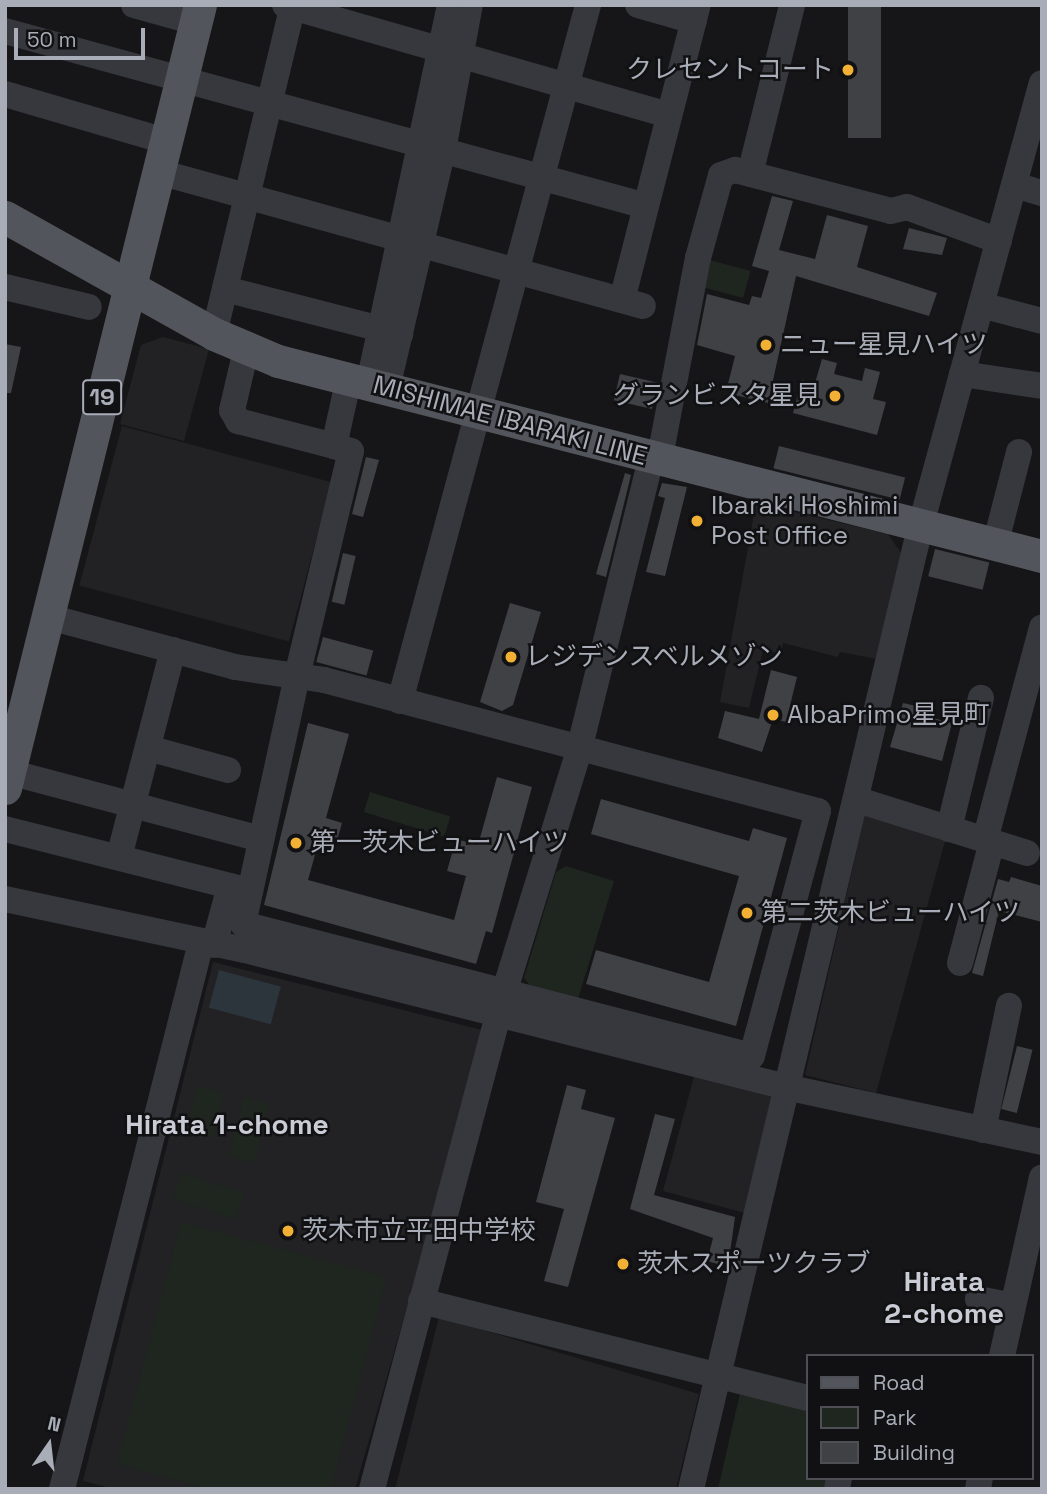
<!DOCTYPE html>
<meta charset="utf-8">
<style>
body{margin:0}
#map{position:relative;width:1047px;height:1494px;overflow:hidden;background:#161618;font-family:"Space Grotesk","Noto Sans JP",sans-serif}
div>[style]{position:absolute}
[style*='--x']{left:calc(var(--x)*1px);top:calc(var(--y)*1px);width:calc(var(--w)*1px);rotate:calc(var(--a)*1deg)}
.built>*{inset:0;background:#222225;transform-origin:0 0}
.green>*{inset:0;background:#1e261f;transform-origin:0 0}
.water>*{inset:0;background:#2c353c;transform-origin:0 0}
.building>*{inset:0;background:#404145;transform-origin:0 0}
.minor>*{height:26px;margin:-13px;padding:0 13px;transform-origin:13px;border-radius:13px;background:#37383d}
.major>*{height:33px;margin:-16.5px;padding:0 16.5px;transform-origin:16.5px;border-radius:16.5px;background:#53555c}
.dots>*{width:19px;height:19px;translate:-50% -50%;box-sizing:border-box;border:4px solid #111113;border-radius:50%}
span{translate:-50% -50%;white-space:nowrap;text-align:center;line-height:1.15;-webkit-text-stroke:5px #111113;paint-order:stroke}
.shield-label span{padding:2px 5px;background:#111113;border:2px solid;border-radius:5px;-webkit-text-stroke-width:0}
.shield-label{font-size:24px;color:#a8adb8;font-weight:700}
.poi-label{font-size:26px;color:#a8adb8}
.right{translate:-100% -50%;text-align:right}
.left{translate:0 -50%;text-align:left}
.street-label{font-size:26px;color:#a8adb8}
.neighbourhood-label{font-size:28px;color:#c9ccd4;font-weight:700}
.frame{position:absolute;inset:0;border:7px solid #a8adb8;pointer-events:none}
.legend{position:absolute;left:806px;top:1354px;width:228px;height:126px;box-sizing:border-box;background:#111113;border:2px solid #4d4f55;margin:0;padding:9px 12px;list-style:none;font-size:21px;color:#a8adb8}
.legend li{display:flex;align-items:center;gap:14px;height:35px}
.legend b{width:35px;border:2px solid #4d4f55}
.north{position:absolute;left:14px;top:1410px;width:70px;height:70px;-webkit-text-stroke:5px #111113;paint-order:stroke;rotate:14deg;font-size:19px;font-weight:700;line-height:28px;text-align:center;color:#a8adb8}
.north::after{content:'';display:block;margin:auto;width:24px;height:32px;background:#a8adb8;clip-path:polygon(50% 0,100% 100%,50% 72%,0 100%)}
.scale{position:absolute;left:14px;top:28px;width:131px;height:32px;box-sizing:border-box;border:4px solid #a8adb8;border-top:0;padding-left:9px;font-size:21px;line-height:24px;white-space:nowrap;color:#a8adb8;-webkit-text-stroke:5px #111113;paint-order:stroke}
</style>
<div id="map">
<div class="built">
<i style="clip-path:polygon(163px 337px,209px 349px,184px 441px,120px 424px,141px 345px)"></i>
<i style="left:122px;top:426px;width:217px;height:165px;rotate:15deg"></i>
<i style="clip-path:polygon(756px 503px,888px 534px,901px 553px,877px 659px,840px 652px,838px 657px,783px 643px,781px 654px,763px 650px,749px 708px,720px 702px)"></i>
<i style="clip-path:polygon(866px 810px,945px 841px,876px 1093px,805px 1075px)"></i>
<i style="clip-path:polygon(213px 962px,486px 1031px,355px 1489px,114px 1489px,83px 1481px)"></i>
<i style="clip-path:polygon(695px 1073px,767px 1092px,775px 1103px,745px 1213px,663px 1191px)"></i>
<i style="clip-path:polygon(439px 1317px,699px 1394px,676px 1489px,395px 1489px)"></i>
</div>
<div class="green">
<i style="left:706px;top:259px;width:46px;height:28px;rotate:15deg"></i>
<i style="left:370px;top:792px;width:84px;height:21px;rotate:17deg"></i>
<i style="clip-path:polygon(566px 866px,614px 881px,578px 999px,531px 987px,524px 978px,556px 872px)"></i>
<i style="left:197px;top:1086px;width:28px;height:47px;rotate:13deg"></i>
<i style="left:244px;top:1097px;width:27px;height:61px;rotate:15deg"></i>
<i style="left:181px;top:1173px;width:66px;height:28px;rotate:17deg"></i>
<i style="clip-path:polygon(181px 1222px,387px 1277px,331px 1489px,210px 1489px,117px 1464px)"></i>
<i style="clip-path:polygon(741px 1389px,807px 1404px,807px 1478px,833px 1478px,831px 1489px,718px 1489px)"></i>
</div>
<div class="water">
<i style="left:219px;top:970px;width:64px;height:39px;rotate:15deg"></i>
</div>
<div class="building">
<i style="left:848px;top:5px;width:33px;height:133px"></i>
<i style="clip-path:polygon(772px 196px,793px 201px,779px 250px,815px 259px,827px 215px,868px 226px,857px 267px,937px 293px,929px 316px,796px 276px,768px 403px,735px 395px,738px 386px,728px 384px,735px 356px,697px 345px,707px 294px,749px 305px,752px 296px,761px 298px,769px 271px,752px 266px)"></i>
<i style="clip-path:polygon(909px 228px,947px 238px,942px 255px,903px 249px)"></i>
<i style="clip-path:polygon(5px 344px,21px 347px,11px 393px,5px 393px)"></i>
<i style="clip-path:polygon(822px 359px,837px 363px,834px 374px,862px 381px,865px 368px,880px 372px,873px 399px,886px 402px,877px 435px,793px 413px,802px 380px,815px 383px)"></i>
<i style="left:620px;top:374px;width:39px;height:27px;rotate:13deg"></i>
<i style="left:779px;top:446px;width:130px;height:23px;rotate:14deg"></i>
<i style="clip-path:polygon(366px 457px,379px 460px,363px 517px,352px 514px)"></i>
<i style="clip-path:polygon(625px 473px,631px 475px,606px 577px,596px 574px)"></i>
<i style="clip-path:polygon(662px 483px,687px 487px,665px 576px,646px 572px,665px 498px,658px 496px)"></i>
<i style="left:935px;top:549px;width:56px;height:28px;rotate:14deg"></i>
<i style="left:343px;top:553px;width:13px;height:50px;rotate:13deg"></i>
<i style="clip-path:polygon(510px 603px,541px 612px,513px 705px,502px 711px,480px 702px)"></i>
<i style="left:323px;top:637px;width:52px;height:26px;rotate:15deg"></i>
<i style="clip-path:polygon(771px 670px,797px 677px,786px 722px,773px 719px,762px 752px,718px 738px,725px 711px,759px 719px)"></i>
<i style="clip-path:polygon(903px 703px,916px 706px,914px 713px,952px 723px,942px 761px,890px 747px)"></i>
<i style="clip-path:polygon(308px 723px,349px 734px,326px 818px,342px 823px,337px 841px,320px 837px,308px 880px,454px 920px,466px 876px,447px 871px,456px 839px,478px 845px,497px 777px,532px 787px,492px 933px,486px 931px,476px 964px,264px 905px)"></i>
<i style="clip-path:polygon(601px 799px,749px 841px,753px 828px,787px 838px,736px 1026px,586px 984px,596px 950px,709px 982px,739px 876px,591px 834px)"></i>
<i style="clip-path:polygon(1011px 877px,1042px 886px,1042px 922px,999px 911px,983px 976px,972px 973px,998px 879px,1009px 882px)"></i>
<i style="left:1017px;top:1046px;width:16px;height:65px;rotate:14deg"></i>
<i style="clip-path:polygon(567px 1085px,586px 1090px,581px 1109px,615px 1118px,568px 1287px,544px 1281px,564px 1209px,536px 1202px)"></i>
<i style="clip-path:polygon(655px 1114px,675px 1119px,654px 1195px,735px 1217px,728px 1267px,707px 1261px,713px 1238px,630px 1209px)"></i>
</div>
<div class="minor">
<i style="--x:134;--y:5;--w:63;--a:15.6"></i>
<i style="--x:285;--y:5;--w:399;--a:16"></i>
<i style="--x:638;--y:5;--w:58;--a:15.9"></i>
<i style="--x:5;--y:31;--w:664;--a:15.27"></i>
<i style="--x:5;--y:94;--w:168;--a:16.3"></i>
<i style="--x:159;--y:172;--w:502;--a:15.48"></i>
<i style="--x:750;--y:174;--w:174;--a:-76"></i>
<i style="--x:1015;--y:185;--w:28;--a:17"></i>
<i style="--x:5;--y:287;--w:86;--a:13.4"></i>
<i style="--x:225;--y:289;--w:181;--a:14.4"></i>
<i style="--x:622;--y:300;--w:305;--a:-75.6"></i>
<i style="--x:981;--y:305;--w:63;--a:14.7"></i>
<i style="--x:214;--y:334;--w:338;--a:-76.5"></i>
<i style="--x:246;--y:350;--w:62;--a:103.1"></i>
<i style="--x:232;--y:410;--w:13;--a:61"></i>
<i style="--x:238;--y:421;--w:99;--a:14.6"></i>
<i style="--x:334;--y:446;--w:70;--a:-77.6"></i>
<i style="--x:962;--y:374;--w:81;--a:8.5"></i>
<i style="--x:369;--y:383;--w:387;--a:-77.9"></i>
<i style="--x:387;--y:388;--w:244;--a:-76.8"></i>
<i style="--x:443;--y:150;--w:147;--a:-79.5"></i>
<i style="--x:659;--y:462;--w:208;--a:-79.2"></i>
<i style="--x:698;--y:258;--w:86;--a:-74.5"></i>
<i style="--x:721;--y:175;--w:15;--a:-20"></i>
<i style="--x:735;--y:170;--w:161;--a:14.7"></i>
<i style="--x:891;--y:211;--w:16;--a:-14"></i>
<i style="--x:907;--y:207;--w:98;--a:20.3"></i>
<i style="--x:995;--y:545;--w:96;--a:-75.5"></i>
<i style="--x:49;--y:617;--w:193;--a:15"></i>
<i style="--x:235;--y:667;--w:63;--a:8.3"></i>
<i style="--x:297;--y:676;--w:27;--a:8"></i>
<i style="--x:324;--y:680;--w:511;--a:14.85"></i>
<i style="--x:818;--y:811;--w:254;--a:105.1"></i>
<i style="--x:752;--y:1056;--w:526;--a:-165.46"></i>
<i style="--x:243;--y:924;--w:254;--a:-77.7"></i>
<i style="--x:297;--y:676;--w:231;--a:-76.5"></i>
<i style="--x:351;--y:451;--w:18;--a:-164"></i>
<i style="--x:400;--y:701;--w:721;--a:-74.88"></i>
<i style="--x:148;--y:748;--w:83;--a:15.4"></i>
<i style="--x:9;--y:772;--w:261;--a:14.9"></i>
<i style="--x:858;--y:800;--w:177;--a:17.4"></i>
<i style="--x:5;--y:829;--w:253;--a:14.2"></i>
<i style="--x:949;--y:829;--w:135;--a:-76.3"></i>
<i style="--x:985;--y:840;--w:220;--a:-75"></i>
<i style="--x:119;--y:857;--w:214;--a:-75.4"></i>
<i style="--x:5;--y:899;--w:245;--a:12"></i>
<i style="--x:245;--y:950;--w:562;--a:14.21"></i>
<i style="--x:790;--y:1088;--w:258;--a:12.1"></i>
<i style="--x:214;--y:945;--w:61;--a:-74.8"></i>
<i style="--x:960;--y:963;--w:125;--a:-75.2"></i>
<i style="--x:504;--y:993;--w:254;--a:-72.8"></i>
<i style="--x:579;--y:750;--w:299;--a:-76.1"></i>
<i style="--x:983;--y:1130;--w:127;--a:-78.2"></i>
<i style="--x:978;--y:1299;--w:33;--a:11"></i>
<i style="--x:421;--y:1301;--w:398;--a:14.1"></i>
<i style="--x:1002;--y:1356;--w:183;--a:-77.4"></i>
<i style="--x:62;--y:1489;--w:563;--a:-75.72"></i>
<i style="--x:372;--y:1489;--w:490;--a:-75.1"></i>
<i style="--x:691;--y:1489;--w:988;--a:-76.6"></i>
<i style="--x:920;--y:528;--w:461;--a:-74.7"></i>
<i style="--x:837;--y:1489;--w:11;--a:-80"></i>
<i style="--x:978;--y:1489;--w:11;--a:-80"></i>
</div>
<div class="major">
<i style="--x:5;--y:217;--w:240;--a:29.2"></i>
<i style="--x:214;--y:334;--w:69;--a:22.9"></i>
<i style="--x:278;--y:361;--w:788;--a:14.32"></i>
<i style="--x:5;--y:788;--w:807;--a:-76.02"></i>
</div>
<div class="dots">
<i style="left:848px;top:70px;background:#f2b134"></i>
<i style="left:766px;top:345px;background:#f2b134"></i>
<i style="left:835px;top:396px;background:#f2b134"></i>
<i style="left:697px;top:521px;background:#f2b134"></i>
<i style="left:511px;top:657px;background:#f2b134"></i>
<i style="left:773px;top:715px;background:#f2b134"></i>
<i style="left:296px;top:843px;background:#f2b134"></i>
<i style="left:747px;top:913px;background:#f2b134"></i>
<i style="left:288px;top:1231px;background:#f2b134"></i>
<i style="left:623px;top:1264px;background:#f2b134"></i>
</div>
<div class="shield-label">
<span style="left:102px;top:397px">19</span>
</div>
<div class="poi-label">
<span class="right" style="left:834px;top:70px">クレセントコート</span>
<span class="left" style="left:780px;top:345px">ニュー星見ハイツ</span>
<span class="right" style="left:821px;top:396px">グランビスタ星見</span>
<span class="left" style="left:711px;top:521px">Ibaraki Hoshimi<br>Post Office</span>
<span class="left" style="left:525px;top:657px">レジデンスベルメゾン</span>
<span class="left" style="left:787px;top:715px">AlbaPrimo星見町</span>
<span class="left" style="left:310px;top:843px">第一茨木ビューハイツ</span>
<span class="left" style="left:761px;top:913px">第二茨木ビューハイツ</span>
<span class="left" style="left:302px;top:1231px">茨木市立平田中学校</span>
<span class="left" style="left:637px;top:1264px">茨木スポーツクラブ</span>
</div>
<div class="street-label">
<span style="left:510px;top:421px;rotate:15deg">MISHIMAE IBARAKI LINE</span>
</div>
<div class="neighbourhood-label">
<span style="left:227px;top:1124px">Hirata 1-chome</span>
<span style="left:944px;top:1297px">Hirata<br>2-chome</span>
</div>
<div class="frame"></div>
<ul class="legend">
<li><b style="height:9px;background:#53555c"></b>Road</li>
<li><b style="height:19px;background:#1e261f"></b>Park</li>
<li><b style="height:19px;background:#404145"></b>Building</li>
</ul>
<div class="north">N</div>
<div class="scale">50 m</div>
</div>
